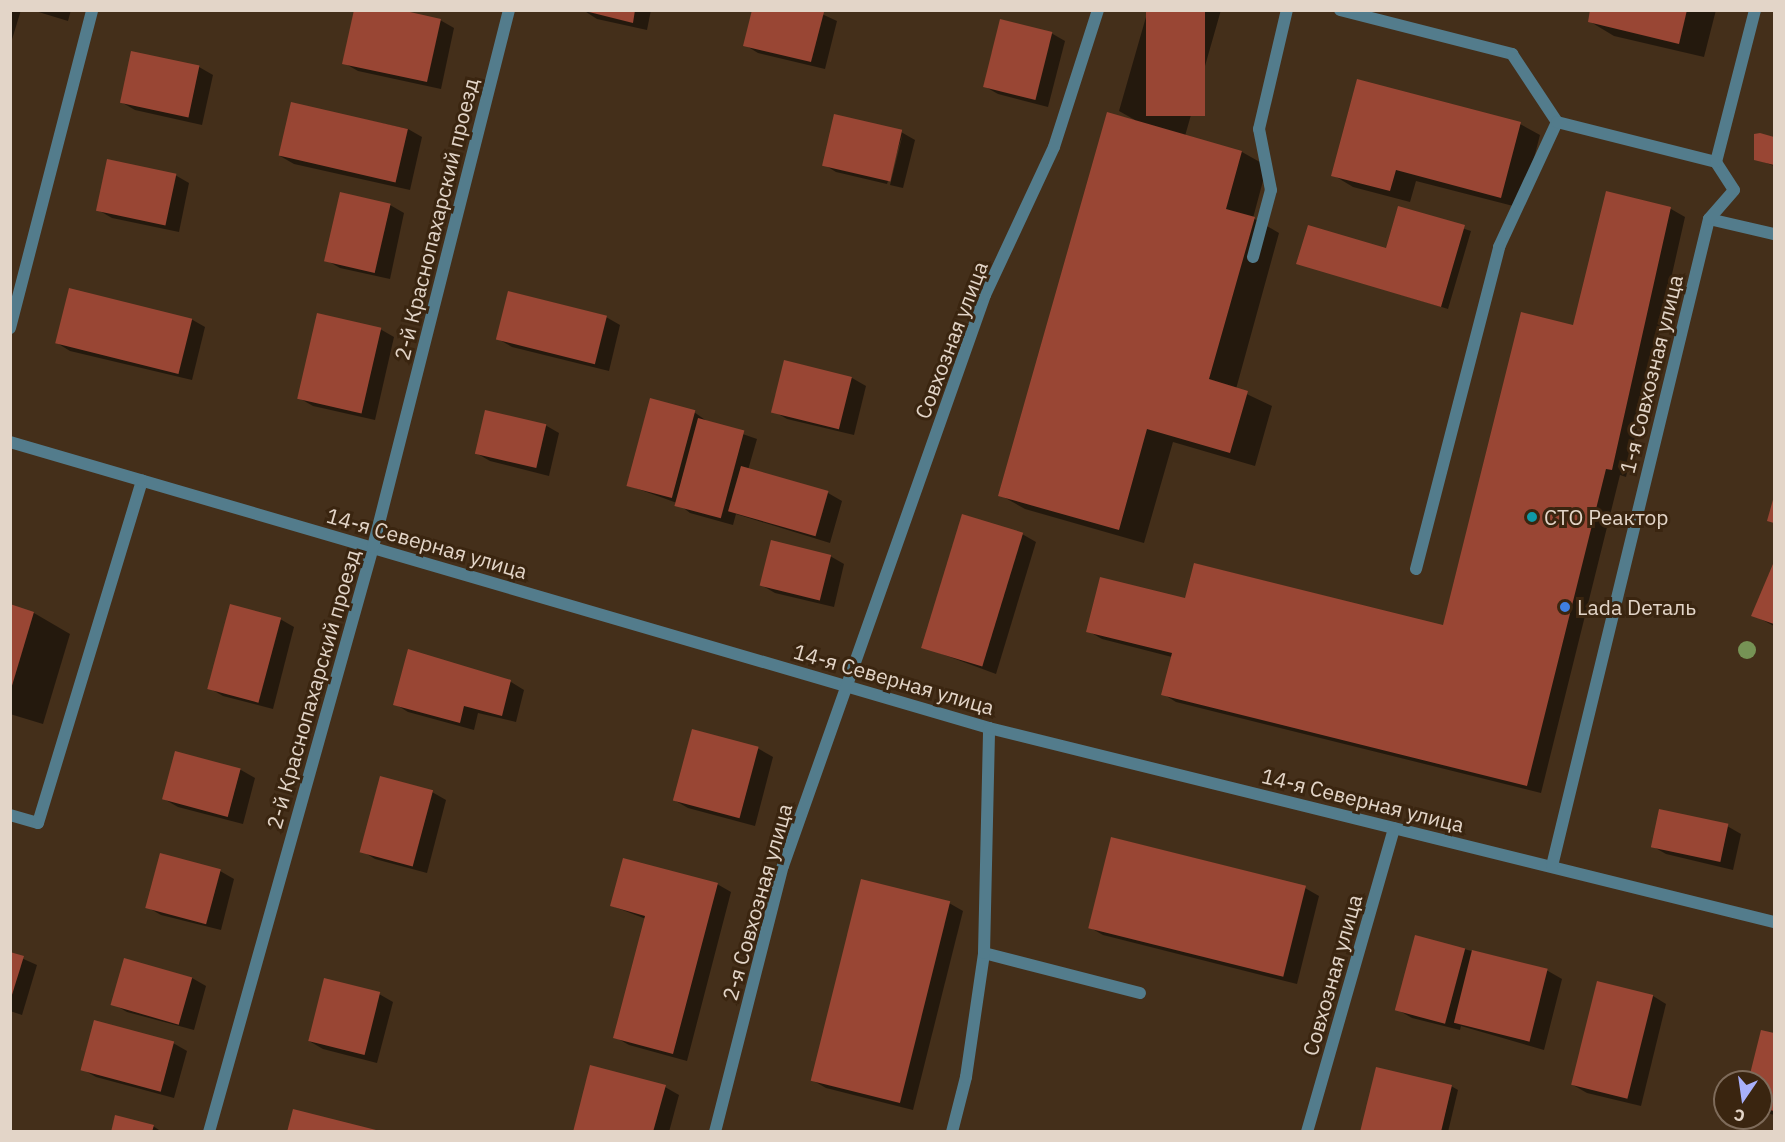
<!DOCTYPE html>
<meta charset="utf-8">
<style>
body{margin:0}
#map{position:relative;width:1785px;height:1142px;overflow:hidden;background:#442f1a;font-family:"IBM Plex Sans",sans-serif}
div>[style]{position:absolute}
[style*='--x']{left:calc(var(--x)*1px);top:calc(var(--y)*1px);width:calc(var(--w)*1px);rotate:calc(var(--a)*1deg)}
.shadow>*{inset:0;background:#0007}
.building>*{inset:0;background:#994634;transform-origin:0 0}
.lane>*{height:12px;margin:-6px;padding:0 6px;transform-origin:6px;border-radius:6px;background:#537c8c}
.street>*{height:12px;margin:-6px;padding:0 6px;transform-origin:6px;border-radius:6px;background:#537c8c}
.trees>*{width:18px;height:18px;margin:-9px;border-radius:50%;background:#769355}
.dots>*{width:16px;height:16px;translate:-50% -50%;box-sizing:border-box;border:3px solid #3a2510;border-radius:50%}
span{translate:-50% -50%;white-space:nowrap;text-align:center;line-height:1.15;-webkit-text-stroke:6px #3a2510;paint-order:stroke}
.street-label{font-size:21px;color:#e3d5c8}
.poi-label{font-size:21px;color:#e3d5c8}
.left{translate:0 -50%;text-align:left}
.frame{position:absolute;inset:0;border:12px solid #e3d5c8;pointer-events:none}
.north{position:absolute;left:1713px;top:1070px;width:60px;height:60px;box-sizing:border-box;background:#3a2510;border:2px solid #7e6b5a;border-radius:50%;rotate:193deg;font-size:16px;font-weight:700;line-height:24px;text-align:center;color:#e3d5c8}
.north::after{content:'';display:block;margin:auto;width:21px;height:27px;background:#a8b0fc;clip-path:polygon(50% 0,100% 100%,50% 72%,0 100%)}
</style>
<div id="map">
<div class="shadow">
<i style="clip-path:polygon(10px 10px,21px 10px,10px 46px)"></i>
<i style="clip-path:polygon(32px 10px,71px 10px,68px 21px)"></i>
<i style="clip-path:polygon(583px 10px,651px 10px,647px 30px,597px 19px)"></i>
<i style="clip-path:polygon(753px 10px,813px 10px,837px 21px,825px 69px,758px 53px,745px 45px)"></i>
<i style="clip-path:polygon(1148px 10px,1221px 10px,1185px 136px,1242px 152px,1267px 166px,1253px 218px,1279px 233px,1236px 389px,1272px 406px,1255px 466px,1173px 442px,1144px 543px,1025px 509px,1000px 495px,1135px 120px,1119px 111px)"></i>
<i style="clip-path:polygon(1592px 10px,1716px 10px,1704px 57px,1614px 36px,1589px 21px)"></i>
<i style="clip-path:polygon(440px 20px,454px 28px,441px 89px,358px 71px,344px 63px)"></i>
<i style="clip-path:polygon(1051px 33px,1065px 41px,1048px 107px,998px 94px,984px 86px)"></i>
<i style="clip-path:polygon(132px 53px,199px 67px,213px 75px,202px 125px,135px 110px,121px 102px)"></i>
<i style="clip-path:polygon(292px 104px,408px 129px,422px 137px,410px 190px,294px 164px,280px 156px)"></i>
<i style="clip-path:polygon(1520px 124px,1540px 135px,1521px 208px,1416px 181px,1410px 202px,1353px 187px,1333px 175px)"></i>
<i style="clip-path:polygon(901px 132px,915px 140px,903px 188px,890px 185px,903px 133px,887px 184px,836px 172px,823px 164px)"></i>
<i style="clip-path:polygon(1755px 136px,1774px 140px,1774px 166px,1756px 159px)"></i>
<i style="clip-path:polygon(175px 175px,189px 183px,179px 232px,112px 218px,98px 210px)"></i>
<i style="clip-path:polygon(1607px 193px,1671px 209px,1685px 217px,1626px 477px,1620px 475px,1541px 793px,1176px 702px,1163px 694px,1172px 657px,1102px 639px,1088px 631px,1186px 600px,1444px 627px,1574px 327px)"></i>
<i style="clip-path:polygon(390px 205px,404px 213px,390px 279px,340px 268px,326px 260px)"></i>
<i style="clip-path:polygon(1399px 208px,1471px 231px,1448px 309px,1298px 263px,1387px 250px)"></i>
<i style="clip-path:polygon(606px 317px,620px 325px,609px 371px,512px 347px,498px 339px)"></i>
<i style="clip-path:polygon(191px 319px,205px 327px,192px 380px,70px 351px,57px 343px)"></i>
<i style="clip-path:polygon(380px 329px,394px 337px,375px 420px,313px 406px,299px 398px)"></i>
<i style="clip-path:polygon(785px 362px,852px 378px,866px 386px,854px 435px,787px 419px,773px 411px)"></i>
<i style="clip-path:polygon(694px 412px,708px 422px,757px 439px,748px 470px,828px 493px,842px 501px,830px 543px,736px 514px,733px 525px,690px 513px,677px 503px,627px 485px)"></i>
<i style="clip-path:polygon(545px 425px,559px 433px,549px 476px,490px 461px,476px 453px)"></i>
<i style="clip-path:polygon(1022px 534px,1036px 542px,996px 674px,923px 647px)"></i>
<i style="clip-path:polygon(830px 556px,844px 564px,834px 607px,775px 593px,761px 585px)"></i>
<i style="clip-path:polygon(1774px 566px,1774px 626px,1753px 615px)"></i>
<i style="clip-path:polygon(10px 606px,34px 613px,70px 634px,43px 724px,10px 714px)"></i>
<i style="clip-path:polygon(280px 619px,294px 627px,273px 709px,223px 696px,209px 688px)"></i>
<i style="clip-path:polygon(511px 682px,524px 690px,516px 722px,478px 713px,474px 730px,408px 712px,395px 704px)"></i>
<i style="clip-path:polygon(693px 731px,759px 749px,773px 757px,755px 826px,688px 808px,674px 800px)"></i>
<i style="clip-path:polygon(176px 753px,241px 770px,255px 778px,243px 824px,178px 807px,164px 799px)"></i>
<i style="clip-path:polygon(432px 792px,446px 800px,427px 873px,375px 859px,362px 851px)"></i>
<i style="clip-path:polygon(1727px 826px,1741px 834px,1733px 870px,1666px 854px,1652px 846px)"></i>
<i style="clip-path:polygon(220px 871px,234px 879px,221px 930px,161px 915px,147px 907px)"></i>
<i style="clip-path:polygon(717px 884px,731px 892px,687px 1061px,629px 1045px,615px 1037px,646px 919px,612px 906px)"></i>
<i style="clip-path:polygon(1305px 888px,1319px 896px,1297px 984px,1103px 935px,1089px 927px)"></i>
<i style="clip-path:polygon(949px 903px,963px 911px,913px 1110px,826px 1088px,812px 1080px)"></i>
<i style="clip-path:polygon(1464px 949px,1548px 971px,1562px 979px,1544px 1050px,1461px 1026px,1460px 1030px,1412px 1018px,1398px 1010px)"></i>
<i style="clip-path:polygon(10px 953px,37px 965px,22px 1015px,10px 1011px)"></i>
<i style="clip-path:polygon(125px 960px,192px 978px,206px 986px,194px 1030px,127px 1012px,113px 1004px)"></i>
<i style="clip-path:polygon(1598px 983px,1653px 996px,1666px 1004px,1641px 1106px,1587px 1093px,1573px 1085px)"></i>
<i style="clip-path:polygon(379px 994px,393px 1002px,377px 1063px,323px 1049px,309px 1041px)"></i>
<i style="clip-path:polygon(1762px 1031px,1774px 1034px,1774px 1115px,1761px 1111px,1761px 1082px,1749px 1082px)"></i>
<i style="clip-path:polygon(173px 1043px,187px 1051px,174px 1098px,96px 1077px,82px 1069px)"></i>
<i style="clip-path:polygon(1451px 1086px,1458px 1090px,1448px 1132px,1362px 1132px)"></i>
<i style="clip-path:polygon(665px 1087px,679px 1095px,669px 1132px,574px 1132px)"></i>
<i style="clip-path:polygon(153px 1126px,162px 1132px,112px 1132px)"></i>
</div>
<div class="building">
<i style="clip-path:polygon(354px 10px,401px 10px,441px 19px,427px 82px,342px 64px)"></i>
<i style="clip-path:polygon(581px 10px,635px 10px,633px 23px)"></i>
<i style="clip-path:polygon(752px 10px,824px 12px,811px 62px,743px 46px)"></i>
<i style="left:1146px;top:10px;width:59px;height:106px"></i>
<i style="clip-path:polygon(1590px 10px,1687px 10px,1679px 44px,1588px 22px)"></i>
<i style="left:1000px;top:19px;width:54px;height:70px;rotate:14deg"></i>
<i style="left:131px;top:51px;width:70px;height:53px;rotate:12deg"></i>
<i style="clip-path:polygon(1357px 79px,1521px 122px,1501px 198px,1396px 170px,1390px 191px,1331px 176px)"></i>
<i style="left:291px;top:102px;width:120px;height:55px;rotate:13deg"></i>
<i style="clip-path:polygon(1107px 112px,1242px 151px,1226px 209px,1255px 217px,1209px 379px,1248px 391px,1230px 453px,1147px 429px,1119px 530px,998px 496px)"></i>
<i style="left:834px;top:114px;width:70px;height:53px;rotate:13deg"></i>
<i style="clip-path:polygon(1760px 133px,1774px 137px,1774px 165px,1754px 160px,1754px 134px)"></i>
<i style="left:107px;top:159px;width:71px;height:53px;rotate:12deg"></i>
<i style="clip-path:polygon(1606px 191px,1671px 207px,1612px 470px,1606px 469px,1527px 786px,1161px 695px,1172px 653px,1086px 632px,1100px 577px,1185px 598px,1194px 563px,1443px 625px,1521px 312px,1573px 325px)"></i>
<i style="left:340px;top:192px;width:52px;height:71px;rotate:13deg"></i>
<i style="clip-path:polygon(1398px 206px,1465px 225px,1441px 307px,1296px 264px,1308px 225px,1386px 248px)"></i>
<i style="left:69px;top:288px;width:127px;height:57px;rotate:14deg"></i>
<i style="left:508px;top:291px;width:102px;height:50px;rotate:14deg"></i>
<i style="left:317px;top:313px;width:66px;height:88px;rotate:13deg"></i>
<i style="left:784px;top:360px;width:70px;height:54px;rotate:14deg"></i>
<i style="left:650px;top:398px;width:47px;height:91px;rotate:15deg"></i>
<i style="left:485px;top:410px;width:63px;height:45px;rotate:13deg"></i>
<i style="left:698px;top:418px;width:48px;height:91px;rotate:15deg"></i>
<i style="left:741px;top:466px;width:91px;height:47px;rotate:16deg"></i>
<i style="clip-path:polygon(1774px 496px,1774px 523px,1767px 521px)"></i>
<i style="left:962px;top:514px;width:64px;height:140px;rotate:17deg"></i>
<i style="left:771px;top:540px;width:62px;height:47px;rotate:14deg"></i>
<i style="clip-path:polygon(1773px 564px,1774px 564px,1774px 624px,1751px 616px)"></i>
<i style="clip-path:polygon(10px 604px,34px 612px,11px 689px,10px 689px)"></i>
<i style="left:230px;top:604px;width:53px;height:88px;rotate:15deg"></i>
<i style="clip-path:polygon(408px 649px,511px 680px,502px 716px,464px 706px,460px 723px,393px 705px)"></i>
<i style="left:692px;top:729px;width:69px;height:74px;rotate:15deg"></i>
<i style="left:175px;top:751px;width:68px;height:50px;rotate:15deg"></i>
<i style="left:380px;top:776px;width:55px;height:79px;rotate:15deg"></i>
<i style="left:1659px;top:809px;width:71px;height:39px;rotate:12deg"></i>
<i style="left:1111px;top:837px;width:201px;height:94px;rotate:14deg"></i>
<i style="left:160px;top:853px;width:63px;height:57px;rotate:15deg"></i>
<i style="clip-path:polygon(623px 858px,718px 883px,673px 1054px,613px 1038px,645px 916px,610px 906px)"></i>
<i style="left:861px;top:879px;width:92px;height:208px;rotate:14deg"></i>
<i style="left:1415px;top:935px;width:52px;height:78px;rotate:15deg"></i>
<i style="left:1472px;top:950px;width:78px;height:75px;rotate:14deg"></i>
<i style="clip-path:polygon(10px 952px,24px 956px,11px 998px,10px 998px)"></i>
<i style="left:124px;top:958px;width:71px;height:49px;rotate:16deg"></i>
<i style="left:324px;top:978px;width:58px;height:65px;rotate:14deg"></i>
<i style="left:1597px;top:981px;width:58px;height:107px;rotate:14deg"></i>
<i style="left:94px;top:1020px;width:83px;height:52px;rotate:15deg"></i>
<i style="clip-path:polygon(1761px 1030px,1774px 1033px,1774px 1111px,1761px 1108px,1761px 1082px,1748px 1082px)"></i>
<i style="clip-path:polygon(590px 1065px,666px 1085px,653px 1132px,573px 1132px)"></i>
<i style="clip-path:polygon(1376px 1067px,1452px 1085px,1441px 1132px,1360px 1132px)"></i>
<i style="clip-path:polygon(293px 1109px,380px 1131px,380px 1132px,287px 1132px)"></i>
<i style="clip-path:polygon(115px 1115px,154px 1125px,152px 1132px,111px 1132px)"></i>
</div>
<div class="lane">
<i style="--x:1340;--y:10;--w:178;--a:14.3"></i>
<i style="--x:1512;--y:54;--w:82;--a:56.5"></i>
<i style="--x:1253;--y:257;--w:69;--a:-75"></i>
<i style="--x:1271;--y:190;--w:62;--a:-101.1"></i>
<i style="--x:1259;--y:129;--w:122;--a:-76.8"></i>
<i style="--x:10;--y:328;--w:328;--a:-75.5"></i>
<i style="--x:1416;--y:569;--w:333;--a:-75.5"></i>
<i style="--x:1499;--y:247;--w:138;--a:-65.1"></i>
<i style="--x:1557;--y:122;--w:164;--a:14.1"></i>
<i style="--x:10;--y:815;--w:29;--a:16"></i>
<i style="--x:38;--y:823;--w:358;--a:-73.1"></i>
<i style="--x:984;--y:953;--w:161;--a:14.4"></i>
<i style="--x:952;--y:1132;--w:57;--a:-75.7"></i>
<i style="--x:966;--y:1077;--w:125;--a:-81.7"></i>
<i style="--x:984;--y:953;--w:225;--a:-88.7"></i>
</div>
<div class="street">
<i style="--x:1709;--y:219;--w:67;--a:13"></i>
<i style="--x:10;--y:442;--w:1020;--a:16.28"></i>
<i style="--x:989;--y:728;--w:809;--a:13.88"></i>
<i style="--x:1552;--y:866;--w:666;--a:-76.36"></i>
<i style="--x:1709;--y:219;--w:38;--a:-49"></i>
<i style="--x:1734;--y:190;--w:33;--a:-123"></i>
<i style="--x:1716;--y:162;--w:157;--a:-75.6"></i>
<i style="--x:209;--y:1132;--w:608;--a:-74.34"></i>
<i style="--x:373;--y:547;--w:554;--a:-75.79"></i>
<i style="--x:715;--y:1132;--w:275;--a:-75.7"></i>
<i style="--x:783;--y:866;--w:606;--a:-70.52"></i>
<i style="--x:985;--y:295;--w:163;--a:-65"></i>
<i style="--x:1054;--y:147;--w:144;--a:-72.2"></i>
<i style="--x:1307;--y:1132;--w:316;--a:-74"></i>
</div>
<div class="trees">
<i style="left:1747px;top:650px"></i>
</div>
<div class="dots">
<i style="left:1532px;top:517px;background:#0f9aa8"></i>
<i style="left:1565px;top:607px;background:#3f7fe0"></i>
</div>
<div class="street-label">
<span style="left:436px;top:219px;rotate:-76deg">2-й Краснопахарский проезд</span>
<span style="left:951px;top:340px;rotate:-69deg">Совхозная улица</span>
<span style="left:1651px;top:374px;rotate:-76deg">1-я Совхозная улица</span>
<span style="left:427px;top:543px;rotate:16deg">14-я Северная улица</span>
<span style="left:894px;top:679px;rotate:16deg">14-я Северная улица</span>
<span style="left:313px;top:689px;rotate:-74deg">2-й Краснопахарский проезд</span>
<span style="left:1363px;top:800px;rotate:14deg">14-я Северная улица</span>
<span style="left:757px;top:902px;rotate:-74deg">2-я Совхозная улица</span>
<span style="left:1332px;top:975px;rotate:-74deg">Совхозная улица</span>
</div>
<div class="poi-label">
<span class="left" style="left:1544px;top:517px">СТО Реактор</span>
<span class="left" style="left:1577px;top:607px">Lada Dеталь</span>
</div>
<div class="frame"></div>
<div class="north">С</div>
</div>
